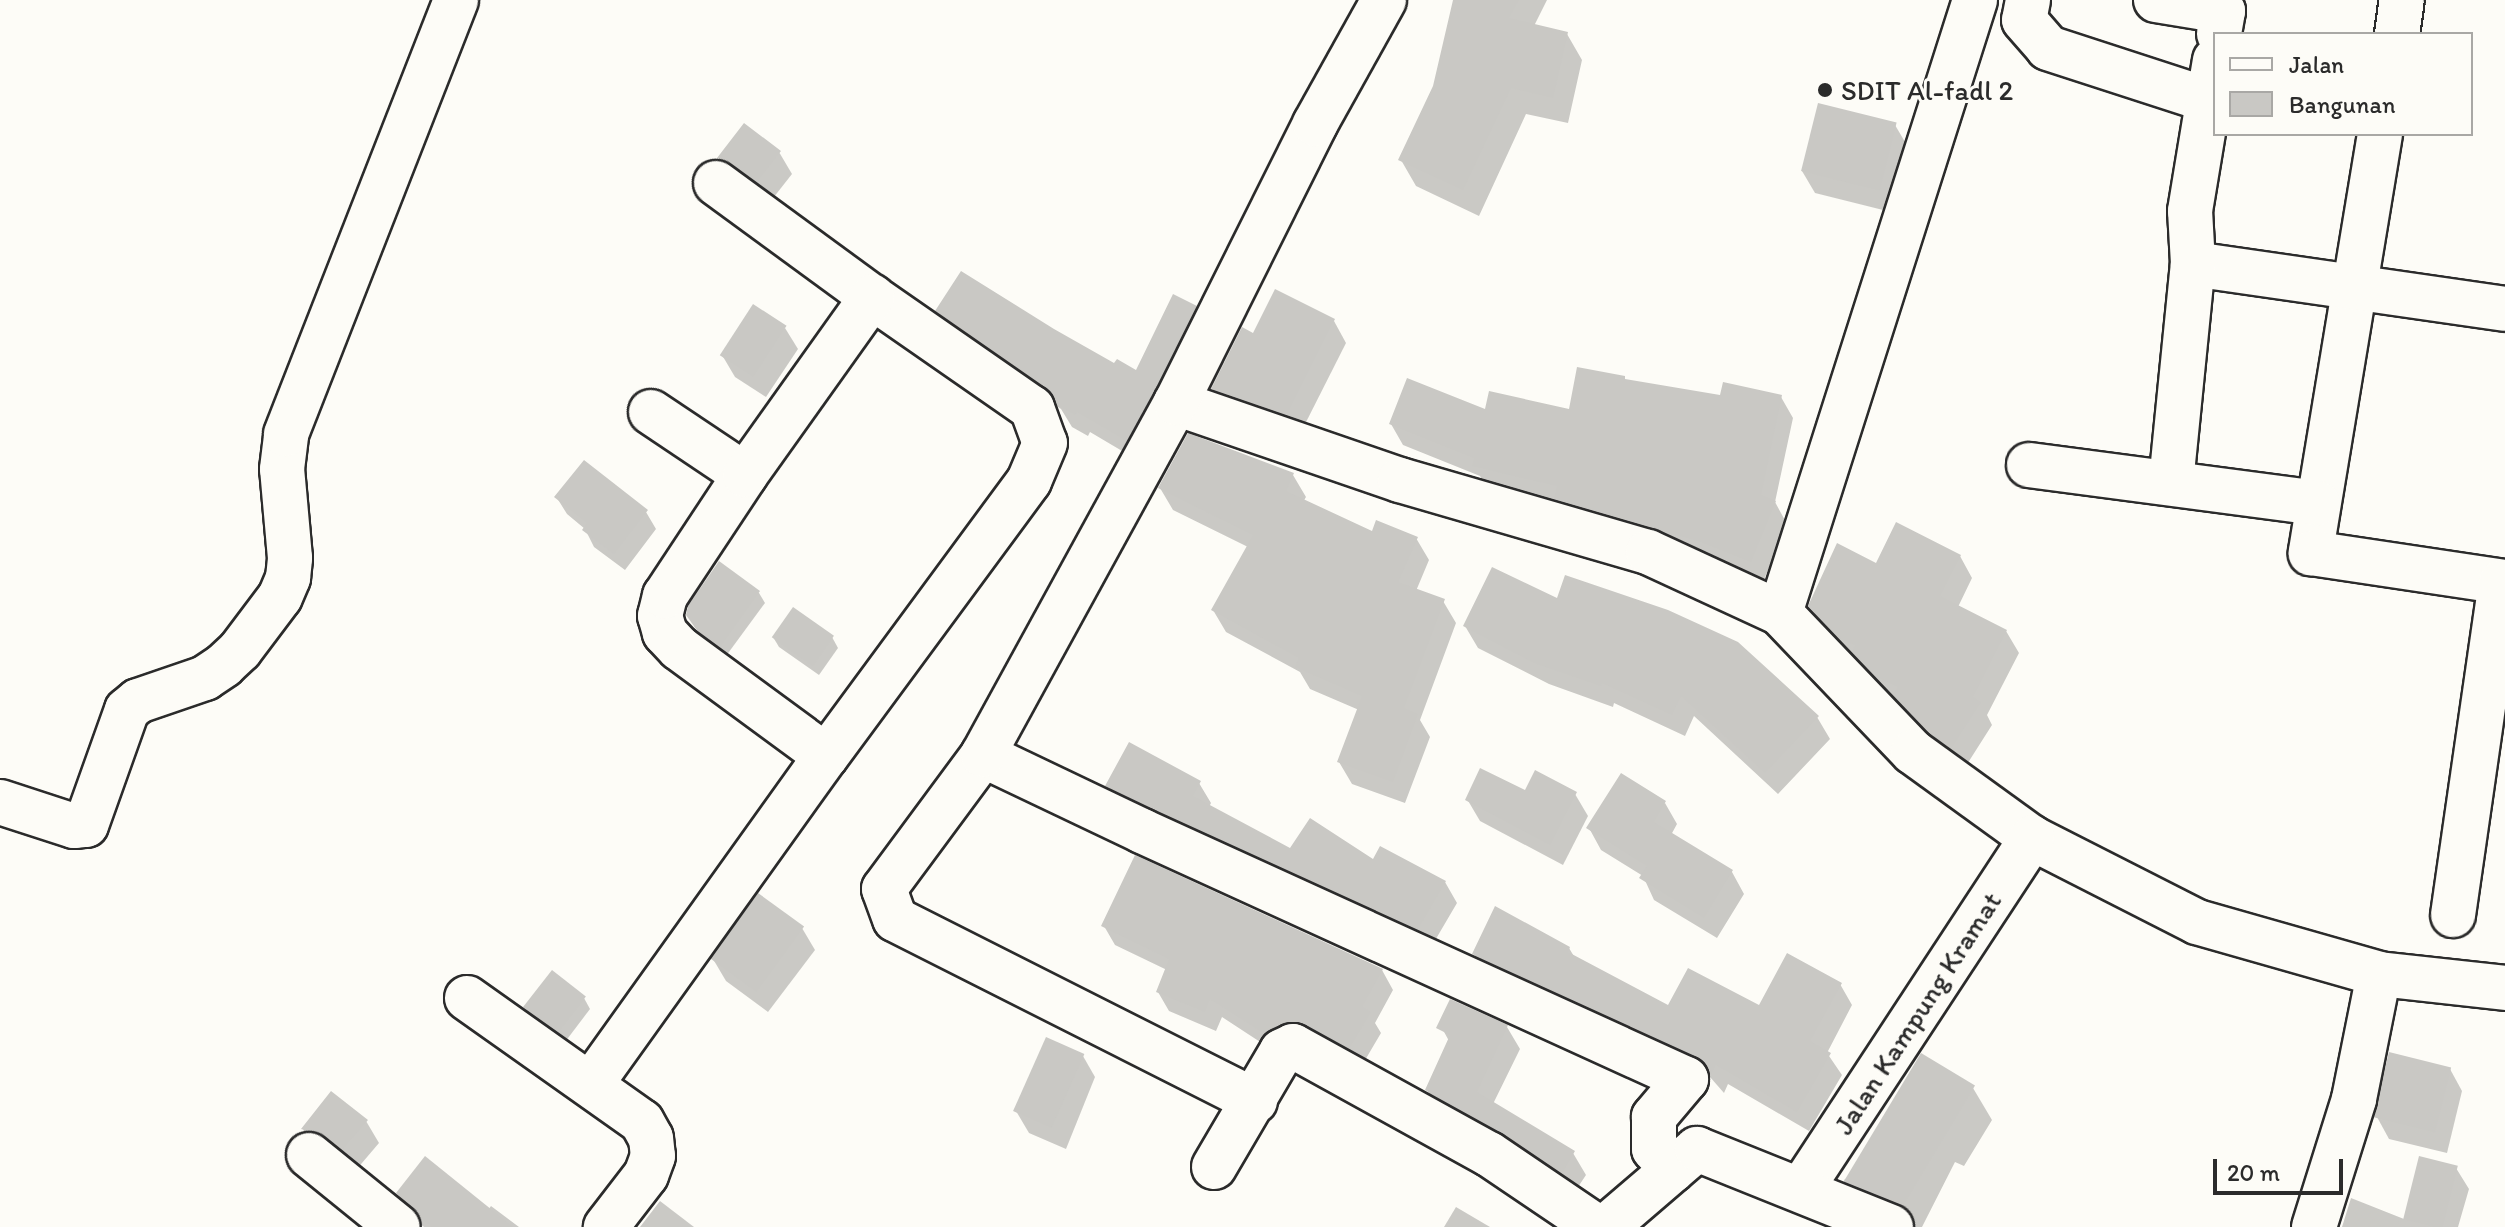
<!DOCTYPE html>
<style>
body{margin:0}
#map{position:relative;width:2505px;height:1227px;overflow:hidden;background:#fdfcf7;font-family:Itim,sans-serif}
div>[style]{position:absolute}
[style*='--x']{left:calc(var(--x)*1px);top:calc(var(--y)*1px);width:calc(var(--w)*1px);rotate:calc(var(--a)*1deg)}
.shadow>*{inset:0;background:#0003}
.building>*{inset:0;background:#c9c8c4;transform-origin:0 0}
.roads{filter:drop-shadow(2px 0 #2b2b2b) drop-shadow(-2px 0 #2b2b2b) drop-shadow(0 2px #2b2b2b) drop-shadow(0 -2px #2b2b2b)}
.minor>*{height:44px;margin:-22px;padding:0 22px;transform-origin:22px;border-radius:22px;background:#fdfcf7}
.dots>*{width:22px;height:22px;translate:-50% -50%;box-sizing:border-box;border:4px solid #fdfcf7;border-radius:50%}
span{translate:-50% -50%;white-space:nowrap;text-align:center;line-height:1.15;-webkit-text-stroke:6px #fdfcf7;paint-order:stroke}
.poi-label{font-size:28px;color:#2b2b2b}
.left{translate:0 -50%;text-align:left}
.street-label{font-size:28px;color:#2b2b2b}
.legend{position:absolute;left:2213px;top:32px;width:260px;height:104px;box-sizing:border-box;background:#fdfcf7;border:2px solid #a9a8a5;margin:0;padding:10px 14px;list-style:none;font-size:24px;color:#2b2b2b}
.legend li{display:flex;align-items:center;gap:16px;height:40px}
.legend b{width:40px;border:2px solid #a9a8a5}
.scale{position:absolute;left:2213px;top:1159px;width:130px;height:36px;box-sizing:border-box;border:4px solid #2b2b2b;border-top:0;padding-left:10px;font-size:24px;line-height:28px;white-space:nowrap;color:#2b2b2b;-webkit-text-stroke:6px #fdfcf7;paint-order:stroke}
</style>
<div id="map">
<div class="shadow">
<i style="clip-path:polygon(1455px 0,1547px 0,1534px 26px,1567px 34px,1582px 60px,1568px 123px,1526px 114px,1479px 216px,1416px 186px,1401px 160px,1435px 87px)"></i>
<i style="clip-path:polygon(1895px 125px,1908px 147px,1891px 212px,1815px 193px,1802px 171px)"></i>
<i style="clip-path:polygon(779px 152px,792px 174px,770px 202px,732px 180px,719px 158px)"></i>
<i style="clip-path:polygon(1195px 307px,1208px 329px,1139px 461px,1090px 432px,1088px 436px,1072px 427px,1061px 409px,950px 333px,938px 311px,1053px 331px,1115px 365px,1136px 373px)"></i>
<i style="clip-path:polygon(1334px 321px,1346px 343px,1299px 436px,1226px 410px,1213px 389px,1254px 335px)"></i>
<i style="clip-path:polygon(785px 328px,798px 349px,766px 397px,735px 377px,722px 355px)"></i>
<i style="clip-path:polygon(1626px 382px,1722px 397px,1781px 397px,1793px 418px,1775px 502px,1787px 524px,1763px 582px,1486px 487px,1480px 476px,1403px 445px,1391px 424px,1487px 412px,1571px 411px)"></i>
<i style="clip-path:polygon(1293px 475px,1306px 497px,1303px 502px,1373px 533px,1416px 538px,1429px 560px,1416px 591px,1443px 601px,1456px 623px,1420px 720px,1430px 737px,1405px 803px,1352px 784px,1339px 762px,1359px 710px,1310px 689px,1300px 672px,1226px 632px,1213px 610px,1248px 547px,1173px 510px,1160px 488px)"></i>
<i style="clip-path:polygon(557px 498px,646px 512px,656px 529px,625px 570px,594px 547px,585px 529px,567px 514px)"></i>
<i style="clip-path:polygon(1960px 556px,1972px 578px,1958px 607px,2006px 631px,2019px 653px,1987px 715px,1992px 725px,1964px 769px,1944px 755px,1908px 717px,1900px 703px,1890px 698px,1860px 662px,1823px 629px,1811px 606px,1877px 565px)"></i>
<i style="clip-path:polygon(720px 564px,759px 593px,765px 603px,726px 656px,704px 640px,694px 626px)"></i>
<i style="clip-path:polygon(1558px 601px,1817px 717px,1830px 739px,1778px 794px,1694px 716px,1685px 736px,1614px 703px,1613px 707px,1549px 684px,1478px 648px,1465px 626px)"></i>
<i style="clip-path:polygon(773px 637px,832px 637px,838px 648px,819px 675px,779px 647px)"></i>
<i style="clip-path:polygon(1199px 783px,1211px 803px,1209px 807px,1291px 851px,1374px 862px,1445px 882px,1457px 903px,1430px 949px,1120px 806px,1108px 786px)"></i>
<i style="clip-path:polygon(1526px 792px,1575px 794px,1588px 816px,1563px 865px,1480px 821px,1467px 799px)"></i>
<i style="clip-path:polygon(1665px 803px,1677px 824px,1671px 835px,1732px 872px,1744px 894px,1717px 938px,1654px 900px,1643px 876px,1601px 850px,1589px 828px)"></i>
<i style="clip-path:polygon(1104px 926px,1382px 970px,1393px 990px,1375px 1023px,1381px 1033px,1361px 1067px,1277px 1053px,1222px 1017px,1216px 1031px,1169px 1011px,1158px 992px,1167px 970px,1115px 945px)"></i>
<i style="clip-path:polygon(802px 928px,815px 950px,768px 1012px,726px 981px,713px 959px)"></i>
<i style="clip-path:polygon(1569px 948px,1575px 958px,1669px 1008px,1760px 1008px,1840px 984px,1852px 1005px,1827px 1053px,1842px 1075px,1809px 1131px,1728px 1084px,1724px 1093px,1710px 1077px,1486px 974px,1474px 954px)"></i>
<i style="clip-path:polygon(584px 998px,590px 1009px,565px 1042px,531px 1018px,525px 1007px)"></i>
<i style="clip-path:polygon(1507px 1027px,1520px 1049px,1493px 1104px,1573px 1153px,1586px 1175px,1574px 1193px,1440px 1112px,1427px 1090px,1449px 1041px,1443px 1030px)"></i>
<i style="clip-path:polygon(1083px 1056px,1095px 1077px,1066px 1149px,1029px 1133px,1016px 1111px)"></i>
<i style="clip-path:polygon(2450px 1069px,2462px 1091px,2447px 1153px,2389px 1139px,2377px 1117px)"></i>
<i style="clip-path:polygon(1973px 1088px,1992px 1120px,1964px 1166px,1955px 1162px,1922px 1227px,1899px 1227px,1862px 1212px,1844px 1180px)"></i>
<i style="clip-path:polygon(366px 1121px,379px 1143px,356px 1170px,315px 1150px,303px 1129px)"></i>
<i style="clip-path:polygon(2456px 1168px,2469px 1189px,2458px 1227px,2342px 1227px,2351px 1198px,2404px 1219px)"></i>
<i style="clip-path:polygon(398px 1193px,488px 1210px,491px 1206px,519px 1227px,424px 1227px,411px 1215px)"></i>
<i style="clip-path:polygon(660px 1201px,694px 1227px,640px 1227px)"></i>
<i style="clip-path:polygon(1456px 1207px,1490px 1227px,1444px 1227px)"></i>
</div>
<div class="building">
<i style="clip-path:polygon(1453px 0,1519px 0,1509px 18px,1568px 32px,1553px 98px,1511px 88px,1463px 190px,1398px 160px,1433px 86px)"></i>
<i style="left:1818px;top:103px;width:81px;height:70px;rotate:14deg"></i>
<i style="clip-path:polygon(744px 123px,781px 151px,757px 182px,731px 163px,717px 158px)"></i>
<i style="clip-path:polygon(961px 271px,1054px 329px,1114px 363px,1117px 359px,1136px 370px,1173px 294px,1197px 306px,1127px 441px,1077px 412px,1075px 415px,1058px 405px,1046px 387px,935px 311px)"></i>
<i style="clip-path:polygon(1275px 289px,1335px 319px,1287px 415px,1211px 389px,1242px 327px,1253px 333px)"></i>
<i style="left:753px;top:304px;width:40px;height:61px;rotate:33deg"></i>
<i style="clip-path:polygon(1577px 367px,1625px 376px,1625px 379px,1720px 395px,1723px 382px,1782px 395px,1761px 495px,1776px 501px,1751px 562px,1701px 542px,1554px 499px,1557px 486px,1472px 466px,1474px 458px,1389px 424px,1407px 378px,1485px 409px,1489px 391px,1569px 409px)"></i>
<i style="clip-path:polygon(1188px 433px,1294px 473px,1286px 491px,1372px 531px,1376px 520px,1418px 537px,1398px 582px,1445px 599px,1404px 708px,1418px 714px,1393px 782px,1337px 762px,1362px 696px,1295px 667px,1299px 658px,1211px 610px,1253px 535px,1158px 488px)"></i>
<i style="clip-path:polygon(584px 460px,648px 510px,614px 554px,582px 530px,587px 523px,554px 497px)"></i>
<i style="clip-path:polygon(1896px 522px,1961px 555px,1940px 596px,2007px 630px,1973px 697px,1981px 702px,1951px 749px,1929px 733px,1893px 695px,1898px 687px,1875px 676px,1852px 652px,1855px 645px,1838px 638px,1808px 606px,1837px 543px,1876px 563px)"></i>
<i style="clip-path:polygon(719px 561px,760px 591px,720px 647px,696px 629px,686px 615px,688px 606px)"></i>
<i style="clip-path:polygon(1492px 567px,1557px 598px,1565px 575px,1668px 610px,1738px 642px,1819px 716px,1765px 773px,1681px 696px,1672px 715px,1602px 683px,1601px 686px,1534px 663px,1463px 626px)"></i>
<i style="left:793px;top:607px;width:50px;height:37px;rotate:35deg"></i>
<i style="clip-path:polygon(1129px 742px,1201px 781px,1193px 796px,1290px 848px,1310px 818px,1373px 859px,1380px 846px,1446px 881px,1418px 929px,1105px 786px)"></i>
<i style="clip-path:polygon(1480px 768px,1525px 790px,1535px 770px,1577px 792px,1550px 845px,1465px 800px)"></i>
<i style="clip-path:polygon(1621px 773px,1666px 801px,1654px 822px,1733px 870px,1704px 918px,1639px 878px,1647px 866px,1586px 828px)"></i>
<i style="clip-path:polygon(1135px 855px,1383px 969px,1362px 1007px,1371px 1012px,1349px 1049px,1304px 1024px,1283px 1023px,1265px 1034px,1210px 999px,1205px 1012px,1156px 992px,1169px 959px,1101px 926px)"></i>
<i style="left:758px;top:893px;width:57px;height:81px;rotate:36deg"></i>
<i style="clip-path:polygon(1495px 906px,1570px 947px,1568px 952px,1668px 1005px,1688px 968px,1759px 1005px,1787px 953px,1842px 983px,1810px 1041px,1831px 1053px,1797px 1112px,1716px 1065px,1711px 1075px,1696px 1056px,1472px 954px)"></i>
<i style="left:552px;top:970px;width:43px;height:47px;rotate:38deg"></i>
<i style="clip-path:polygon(1450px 999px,1508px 1025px,1477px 1092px,1575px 1151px,1562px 1173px,1501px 1132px,1425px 1090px,1450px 1035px,1436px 1028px)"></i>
<i style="left:1046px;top:1037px;width:42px;height:81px;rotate:24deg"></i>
<i style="left:2389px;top:1052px;width:64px;height:67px;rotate:14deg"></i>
<i style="left:1921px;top:1053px;width:63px;height:150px;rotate:31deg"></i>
<i style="clip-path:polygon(331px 1091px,368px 1120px,342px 1150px,324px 1135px,301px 1129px)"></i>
<i style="clip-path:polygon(425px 1156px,513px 1227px,432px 1227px,421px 1218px,396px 1193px)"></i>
<i style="left:2419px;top:1156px;width:40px;height:65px;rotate:14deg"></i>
</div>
<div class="roads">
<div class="minor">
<i style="--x:2028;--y:0;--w:20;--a:101"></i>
<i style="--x:2024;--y:20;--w:37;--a:49"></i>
<i style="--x:2048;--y:48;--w:168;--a:18"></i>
<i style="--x:2156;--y:0;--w:68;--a:9.3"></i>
<i style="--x:2223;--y:11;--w:23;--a:100"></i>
<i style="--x:2397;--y:34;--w:34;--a:-82"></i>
<i style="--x:2380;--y:134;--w:425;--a:99.4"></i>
<i style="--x:2311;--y:553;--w:196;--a:8.5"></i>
<i style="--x:716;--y:183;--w:193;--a:36.2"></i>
<i style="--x:872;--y:297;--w:195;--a:34.8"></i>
<i style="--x:1032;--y:408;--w:37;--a:70"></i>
<i style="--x:1045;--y:443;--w:41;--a:112.8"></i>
<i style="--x:1029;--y:481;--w:342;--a:126.4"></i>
<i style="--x:2193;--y:264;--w:315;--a:8.2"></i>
<i style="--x:1176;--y:403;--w:237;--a:19"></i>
<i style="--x:1400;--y:480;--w:258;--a:16.2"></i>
<i style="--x:1648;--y:552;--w:145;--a:24.8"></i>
<i style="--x:1780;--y:613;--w:192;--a:46.3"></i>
<i style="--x:1913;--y:752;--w:147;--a:35.9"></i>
<i style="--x:2032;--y:838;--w:185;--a:27"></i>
<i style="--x:2197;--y:922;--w:189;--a:15.9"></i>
<i style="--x:2379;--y:974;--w:127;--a:6.3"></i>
<i style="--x:651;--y:412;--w:113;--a:33.8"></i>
<i style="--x:2029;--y:465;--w:291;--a:7.5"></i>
<i style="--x:2171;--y:483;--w:220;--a:-84.3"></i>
<i style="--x:2193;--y:264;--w:53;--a:-93.2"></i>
<i style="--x:2190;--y:211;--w:153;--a:-80.6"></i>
<i style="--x:1780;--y:613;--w:643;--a:-72.35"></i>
<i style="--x:983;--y:755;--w:176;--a:25.5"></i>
<i style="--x:1142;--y:831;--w:598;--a:24.51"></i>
<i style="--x:1686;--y:1079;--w:50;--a:130.1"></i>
<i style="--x:1654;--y:1117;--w:32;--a:90"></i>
<i style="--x:1654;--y:1149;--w:28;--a:48"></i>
<i style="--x:0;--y:802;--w:78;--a:18"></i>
<i style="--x:74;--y:826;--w:12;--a:-5"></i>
<i style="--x:86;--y:825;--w:122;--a:-70.4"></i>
<i style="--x:127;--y:710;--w:14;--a:-39"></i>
<i style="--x:138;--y:701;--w:71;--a:-18.9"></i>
<i style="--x:205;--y:678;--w:23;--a:-34"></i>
<i style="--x:224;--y:665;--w:22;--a:-43"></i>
<i style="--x:240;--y:650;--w:66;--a:-53"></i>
<i style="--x:280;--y:597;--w:21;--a:-67"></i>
<i style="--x:288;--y:578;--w:20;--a:-84"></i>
<i style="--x:290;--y:558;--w:89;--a:-95.1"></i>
<i style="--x:282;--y:469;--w:35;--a:-83"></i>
<i style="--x:286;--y:434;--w:466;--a:-68.6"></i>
<i style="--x:2453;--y:915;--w:336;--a:-81.8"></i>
<i style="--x:467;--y:998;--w:214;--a:35.3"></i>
<i style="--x:642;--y:1122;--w:18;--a:61"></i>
<i style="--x:651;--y:1138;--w:18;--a:84"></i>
<i style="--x:653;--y:1156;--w:20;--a:110"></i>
<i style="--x:646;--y:1175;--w:66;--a:127.6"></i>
<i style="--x:591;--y:1084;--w:403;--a:-54.4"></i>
<i style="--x:826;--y:756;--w:182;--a:-143.7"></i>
<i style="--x:679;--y:648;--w:21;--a:-133"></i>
<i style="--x:665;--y:633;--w:18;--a:-106"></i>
<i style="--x:660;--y:616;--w:21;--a:-76"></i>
<i style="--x:665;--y:596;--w:145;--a:-56.5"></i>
<i style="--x:745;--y:475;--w:219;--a:-54.5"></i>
<i style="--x:1255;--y:1101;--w:403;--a:-153.2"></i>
<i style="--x:895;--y:919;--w:32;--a:-110"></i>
<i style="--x:884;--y:889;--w:167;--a:-53.5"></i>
<i style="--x:983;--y:755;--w:401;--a:-61.3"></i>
<i style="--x:1176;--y:403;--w:312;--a:-63.5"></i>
<i style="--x:1315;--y:124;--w:142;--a:-60.9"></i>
<i style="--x:309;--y:1155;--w:114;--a:39"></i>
<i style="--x:1214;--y:1167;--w:134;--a:-59.6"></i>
<i style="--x:1282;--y:1051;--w:12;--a:-24"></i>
<i style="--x:1293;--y:1046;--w:224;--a:28.9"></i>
<i style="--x:1489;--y:1154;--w:130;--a:34.1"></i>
<i style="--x:1802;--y:1188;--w:419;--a:-56.7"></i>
<i style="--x:1606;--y:1227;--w:120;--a:-40.6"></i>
<i style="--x:1697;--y:1149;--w:209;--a:21.9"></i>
<i style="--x:2314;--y:1227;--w:134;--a:-72.6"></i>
<i style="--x:2354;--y:1099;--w:127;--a:-78.7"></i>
</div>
</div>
<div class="dots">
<i style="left:1825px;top:90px;background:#2b2b2b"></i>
</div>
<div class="poi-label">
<span class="left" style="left:1841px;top:90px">SDIT Al-fadl 2</span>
</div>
<div class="street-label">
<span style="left:1917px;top:1013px;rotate:-57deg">Jalan Kampung Kramat</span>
</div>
<ul class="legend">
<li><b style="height:10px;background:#fdfcf7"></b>Jalan</li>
<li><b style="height:22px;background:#c9c8c4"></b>Bangunan</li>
</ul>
<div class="scale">20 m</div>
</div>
